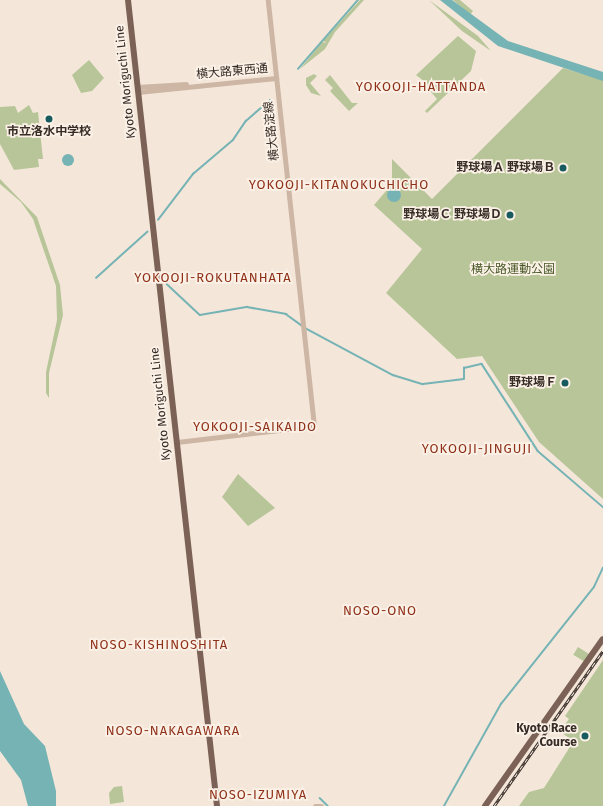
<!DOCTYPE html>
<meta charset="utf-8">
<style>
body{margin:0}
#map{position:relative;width:603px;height:806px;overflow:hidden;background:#f4e7da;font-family:"Fira Sans","Noto Sans JP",sans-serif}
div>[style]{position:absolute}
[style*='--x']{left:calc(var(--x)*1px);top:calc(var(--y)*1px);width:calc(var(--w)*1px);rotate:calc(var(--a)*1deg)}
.green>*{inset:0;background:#b7c598;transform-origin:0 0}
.water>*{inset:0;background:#76b3b4}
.round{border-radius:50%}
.stream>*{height:1.5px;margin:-0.75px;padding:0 0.75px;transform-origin:0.75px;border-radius:0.75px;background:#76b3b4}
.minor>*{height:5px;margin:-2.5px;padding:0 2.5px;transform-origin:2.5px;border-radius:2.5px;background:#cdb6a4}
.major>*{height:6px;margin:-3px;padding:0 3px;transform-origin:3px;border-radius:3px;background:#7c6256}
.rail>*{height:3px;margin-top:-1.5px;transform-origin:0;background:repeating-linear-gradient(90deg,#fbf1e7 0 4.5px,#382c27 0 9px);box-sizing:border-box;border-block:1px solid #382c27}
.dots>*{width:11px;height:11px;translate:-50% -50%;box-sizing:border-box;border:2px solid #fbf1e7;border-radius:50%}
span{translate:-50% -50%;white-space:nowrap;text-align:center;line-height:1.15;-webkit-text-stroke:3.5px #fbf1e7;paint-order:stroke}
.street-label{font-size:12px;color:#382c27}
.poi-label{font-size:12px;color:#382c27;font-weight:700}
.right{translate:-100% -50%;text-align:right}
.park-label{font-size:12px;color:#495928}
.neighbourhood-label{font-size:13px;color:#8f3018;letter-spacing:1px}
</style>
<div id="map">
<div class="green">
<i style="clip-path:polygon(360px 0,364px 0,335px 32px,325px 49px,300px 69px,322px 42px,327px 43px,323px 41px)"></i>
<i style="clip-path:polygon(429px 0,478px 36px,491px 51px,462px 31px)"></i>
<i style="clip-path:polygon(453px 0,460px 0,473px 11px,470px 15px)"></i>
<i style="clip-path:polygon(458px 36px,476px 51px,471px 71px,427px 113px,425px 111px,437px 99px,431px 92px,434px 89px,416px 75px)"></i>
<i style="clip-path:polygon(89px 60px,104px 78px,92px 91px,81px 93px,72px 75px)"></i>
<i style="clip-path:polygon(563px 68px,603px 80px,603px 499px,539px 442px,482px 356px,457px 359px,386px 293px,422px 249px,374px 205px,392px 184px,392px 159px,432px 199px)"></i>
<i style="clip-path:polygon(314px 74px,317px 76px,310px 83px,321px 96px,311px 93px,306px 85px,306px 78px)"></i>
<i style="clip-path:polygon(330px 75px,352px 103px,358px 103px,349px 111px,330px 91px,333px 88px,325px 80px)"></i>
<i style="clip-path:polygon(29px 105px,33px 113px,38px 112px,43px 159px,38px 159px,39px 167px,14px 170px,0 144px,0 107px,15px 106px,18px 113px)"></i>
<i style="clip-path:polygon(0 179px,37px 217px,60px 285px,63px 315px,49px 373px,49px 398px,46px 393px,46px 372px,57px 320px,56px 286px,33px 219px,21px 202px,0 184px)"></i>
<i style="clip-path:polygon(238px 474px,275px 508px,248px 526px,222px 497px)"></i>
<i style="left:578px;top:647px;width:13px;height:9px;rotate:32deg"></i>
<i style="clip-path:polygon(603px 660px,603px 806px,519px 806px,529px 792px,544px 788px,573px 742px,560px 731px,569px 719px,565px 716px)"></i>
<i style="clip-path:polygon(122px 786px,124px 802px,110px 804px,109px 793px,114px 787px)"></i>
</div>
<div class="water">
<i style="clip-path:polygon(440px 0,452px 0,508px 41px,603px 72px,603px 81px,498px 46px)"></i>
<i class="round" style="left:62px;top:154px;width:12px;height:12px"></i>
<i class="round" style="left:387px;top:188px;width:14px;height:14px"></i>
<i style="clip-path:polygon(0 671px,24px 724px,45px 746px,56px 791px,56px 806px,28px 806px,21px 780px,0 751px)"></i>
</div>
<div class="stream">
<i style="--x:298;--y:69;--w:91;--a:-49"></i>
<i style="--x:158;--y:220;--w:58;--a:-52.7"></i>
<i style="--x:193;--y:174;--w:52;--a:-40.4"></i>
<i style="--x:233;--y:140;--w:23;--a:-56"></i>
<i style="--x:246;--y:121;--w:32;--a:-41"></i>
<i style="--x:96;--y:278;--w:69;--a:-42"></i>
<i style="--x:167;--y:284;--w:45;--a:43.2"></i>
<i style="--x:200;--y:315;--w:48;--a:-9.7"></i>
<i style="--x:247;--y:307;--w:40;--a:10"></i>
<i style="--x:286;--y:314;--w:19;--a:36"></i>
<i style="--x:305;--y:328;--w:100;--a:28.1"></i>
<i style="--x:393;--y:375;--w:31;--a:17"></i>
<i style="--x:423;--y:384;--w:41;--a:-7"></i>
<i style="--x:464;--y:379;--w:11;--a:-90"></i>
<i style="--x:464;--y:368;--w:18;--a:-13"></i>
<i style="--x:482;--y:364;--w:103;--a:57.2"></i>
<i style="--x:538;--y:451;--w:86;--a:40.7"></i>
<i style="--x:320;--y:798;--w:11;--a:45"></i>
<i style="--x:444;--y:806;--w:117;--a:-60.8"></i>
<i style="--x:501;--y:704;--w:149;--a:-51.5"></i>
<i style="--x:594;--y:587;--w:21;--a:-65"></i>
</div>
<div class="minor">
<i style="--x:137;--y:87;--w:49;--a:-3.5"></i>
<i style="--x:138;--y:92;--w:139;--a:-5.8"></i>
<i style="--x:177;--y:442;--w:138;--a:-6.7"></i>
<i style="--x:314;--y:426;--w:428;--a:-96.2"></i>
<i style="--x:315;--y:806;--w:6;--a:0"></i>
</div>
<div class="major">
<i style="--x:128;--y:0;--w:811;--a:83.7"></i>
<i style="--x:485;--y:806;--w:204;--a:-54.8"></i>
</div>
<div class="rail">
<i style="--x:494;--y:806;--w:189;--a:-54.9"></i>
</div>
<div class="dots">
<i style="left:49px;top:119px;background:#185b5e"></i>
<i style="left:563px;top:168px;background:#185b5e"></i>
<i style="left:510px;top:215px;background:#185b5e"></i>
<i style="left:565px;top:383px;background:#185b5e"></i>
<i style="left:585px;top:736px;background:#185b5e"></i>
</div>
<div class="street-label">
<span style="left:232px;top:72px;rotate:-5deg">横大路東西通</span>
<span style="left:126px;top:82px;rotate:-96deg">Kyoto Moriguchi Line</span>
<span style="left:272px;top:131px;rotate:-96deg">横大路淀線</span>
<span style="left:161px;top:404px;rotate:-96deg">Kyoto Moriguchi Line</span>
</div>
<div class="poi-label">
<span style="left:49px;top:132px">市立洛水中学校</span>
<span class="right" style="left:555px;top:168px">野球場Ａ 野球場Ｂ</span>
<span class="right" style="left:502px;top:215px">野球場Ｃ 野球場Ｄ</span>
<span class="right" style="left:557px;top:383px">野球場Ｆ</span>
<span class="right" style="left:577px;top:736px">Kyoto Race<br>Course</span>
</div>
<div class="park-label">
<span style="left:513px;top:270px">横大路運動公園</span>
</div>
<div class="neighbourhood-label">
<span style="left:421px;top:87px">YOKOOJI-HATTANDA</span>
<span style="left:339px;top:185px">YOKOOJI-KITANOKUCHICHO</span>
<span style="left:213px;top:278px">YOKOOJI-ROKUTANHATA</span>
<span style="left:255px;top:427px">YOKOOJI-SAIKAIDO</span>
<span style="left:477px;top:449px">YOKOOJI-JINGUJI</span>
<span style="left:380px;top:611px">NOSO-ONO</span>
<span style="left:159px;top:645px">NOSO-KISHINOSHITA</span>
<span style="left:173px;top:731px">NOSO-NAKAGAWARA</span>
<span style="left:258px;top:795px">NOSO-IZUMIYA</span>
</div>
</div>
